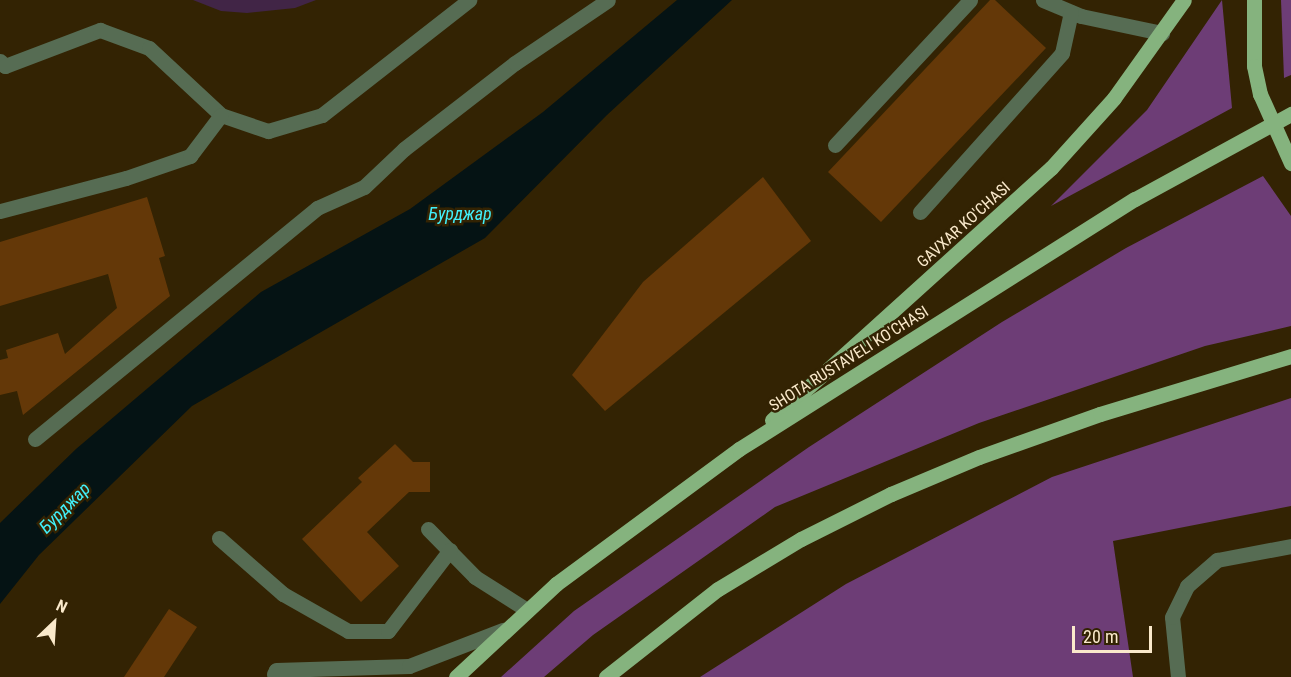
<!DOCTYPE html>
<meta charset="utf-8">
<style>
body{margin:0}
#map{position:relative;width:1291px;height:677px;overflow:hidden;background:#332303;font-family:"Roboto Condensed",sans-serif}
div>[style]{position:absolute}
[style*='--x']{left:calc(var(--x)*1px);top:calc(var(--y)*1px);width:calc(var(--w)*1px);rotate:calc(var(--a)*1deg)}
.green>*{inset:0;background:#412546}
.forest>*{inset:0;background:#6d3d76}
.water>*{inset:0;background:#051314}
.building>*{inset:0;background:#643808}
.minor>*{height:15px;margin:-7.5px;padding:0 7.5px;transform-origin:7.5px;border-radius:7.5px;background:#566c53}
.major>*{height:15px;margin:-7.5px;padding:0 7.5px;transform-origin:7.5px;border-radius:7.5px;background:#85b37e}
span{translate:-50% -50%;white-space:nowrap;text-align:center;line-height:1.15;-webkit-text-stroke:5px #332303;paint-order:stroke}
.street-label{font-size:16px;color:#fae9cb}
.water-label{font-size:18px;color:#42f0fa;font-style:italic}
.north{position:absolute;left:24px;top:593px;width:60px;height:60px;-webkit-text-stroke:4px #332303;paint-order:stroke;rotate:25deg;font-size:16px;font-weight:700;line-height:24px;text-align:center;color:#fae9cb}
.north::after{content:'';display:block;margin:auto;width:21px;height:27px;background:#fae9cb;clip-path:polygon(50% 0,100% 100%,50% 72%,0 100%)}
.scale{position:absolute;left:1072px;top:626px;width:80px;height:27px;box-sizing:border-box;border:3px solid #fae9cb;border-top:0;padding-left:8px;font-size:18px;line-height:21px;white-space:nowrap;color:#fae9cb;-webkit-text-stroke:4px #332303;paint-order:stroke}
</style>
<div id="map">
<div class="green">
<i style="clip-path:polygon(193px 0,316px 0,295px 8px,247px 13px,221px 11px)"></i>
</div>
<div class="forest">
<i style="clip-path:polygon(1222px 0,1232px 108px,1051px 206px,1147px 110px)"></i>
<i style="clip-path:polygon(1281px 0,1291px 0,1291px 75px,1284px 78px)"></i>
<i style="clip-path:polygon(1263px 176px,1291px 216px,1291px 326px,1205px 346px,979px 423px,775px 507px,593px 635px,544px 677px,501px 677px,574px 611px,809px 447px,1002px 322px,1126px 248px)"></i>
<i style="clip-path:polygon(1291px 398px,1291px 506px,1113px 541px,1133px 677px,700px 677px,846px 584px,1052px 477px)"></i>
</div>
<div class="water">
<i style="clip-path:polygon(677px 0,732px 0,607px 115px,485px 238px,192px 406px,39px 555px,0 604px,0 523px,76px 449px,261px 292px,410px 209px,543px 112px)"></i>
</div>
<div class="building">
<i style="clip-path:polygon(990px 0,995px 0,1046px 48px,881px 222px,828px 172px)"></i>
<i style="clip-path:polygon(763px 177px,811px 241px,605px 411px,572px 375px,643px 282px)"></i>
<i style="clip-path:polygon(147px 197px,165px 256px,159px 258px,170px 296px,23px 415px,17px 391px,0 395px,0 360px,8px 358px,6px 350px,58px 333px,65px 354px,117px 308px,108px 274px,0 306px,0 242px)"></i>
<i style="clip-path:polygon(395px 444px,413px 462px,430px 462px,430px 492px,409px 492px,367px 532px,399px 566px,361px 602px,302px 539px,362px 482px,358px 478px)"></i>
<i style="clip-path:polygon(169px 609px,197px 627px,164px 677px,124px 677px)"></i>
</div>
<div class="minor">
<i style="--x:1043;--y:0;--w:41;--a:22.8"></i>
<i style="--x:1081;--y:16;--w:83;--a:11.9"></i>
<i style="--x:0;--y:61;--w:7;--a:45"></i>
<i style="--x:5;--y:66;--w:102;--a:-20.8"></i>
<i style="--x:100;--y:30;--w:52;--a:20.2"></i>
<i style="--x:149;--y:48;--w:98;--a:42.9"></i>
<i style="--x:221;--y:115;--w:50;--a:18.8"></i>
<i style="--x:268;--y:131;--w:56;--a:-16.5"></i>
<i style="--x:322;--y:115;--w:187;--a:-38"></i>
<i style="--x:835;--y:145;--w:198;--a:-47"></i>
<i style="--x:0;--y:211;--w:130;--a:-14.7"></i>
<i style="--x:126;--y:178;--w:68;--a:-19"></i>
<i style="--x:190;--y:156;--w:51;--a:-52.9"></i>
<i style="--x:920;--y:212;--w:213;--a:-48.2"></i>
<i style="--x:1062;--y:53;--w:42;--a:-77.6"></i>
<i style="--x:35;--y:439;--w:365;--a:-39.3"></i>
<i style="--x:317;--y:208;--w:51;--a:-24.1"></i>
<i style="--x:364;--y:187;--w:55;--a:-43.5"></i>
<i style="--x:404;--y:149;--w:140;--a:-37.8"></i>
<i style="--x:515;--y:63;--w:112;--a:-34.1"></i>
<i style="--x:428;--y:529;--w:67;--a:45.6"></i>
<i style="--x:475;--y:577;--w:62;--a:32.4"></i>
<i style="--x:219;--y:538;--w:85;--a:41.2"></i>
<i style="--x:283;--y:594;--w:75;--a:29.6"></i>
<i style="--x:348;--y:631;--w:40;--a:0"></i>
<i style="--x:388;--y:631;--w:102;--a:-52.6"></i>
<i style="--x:274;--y:674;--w:4;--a:-63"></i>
<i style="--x:276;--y:670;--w:133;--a:-1.7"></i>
<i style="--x:409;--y:666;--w:101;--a:-21"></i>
<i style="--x:1178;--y:677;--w:60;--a:-95.7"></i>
<i style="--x:1172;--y:617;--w:34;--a:-64"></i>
<i style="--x:1187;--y:586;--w:40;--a:-41"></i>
<i style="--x:1217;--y:560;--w:75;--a:-10.7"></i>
</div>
<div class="major">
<i style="--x:1254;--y:0;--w:66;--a:90"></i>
<i style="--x:1254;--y:66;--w:29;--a:78"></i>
<i style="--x:1260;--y:94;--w:76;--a:65.8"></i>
<i style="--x:772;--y:420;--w:376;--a:-42.1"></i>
<i style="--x:1051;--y:168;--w:94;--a:-48"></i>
<i style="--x:1114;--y:98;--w:120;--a:-54.5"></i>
<i style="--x:456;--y:677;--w:137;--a:-42.9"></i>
<i style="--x:556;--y:584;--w:227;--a:-36.4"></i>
<i style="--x:739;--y:449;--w:468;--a:-32.3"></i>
<i style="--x:1135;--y:199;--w:178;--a:-28.6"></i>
<i style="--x:606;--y:677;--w:142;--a:-38.2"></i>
<i style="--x:718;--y:589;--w:97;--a:-31.1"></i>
<i style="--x:801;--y:539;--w:101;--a:-26.6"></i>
<i style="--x:891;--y:494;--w:95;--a:-22.8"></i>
<i style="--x:979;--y:457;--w:128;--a:-19.6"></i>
<i style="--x:1100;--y:414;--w:200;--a:-16.9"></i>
</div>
<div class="street-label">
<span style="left:964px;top:225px;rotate:-42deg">GAVXAR KO'CHASI</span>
<span style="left:849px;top:359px;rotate:-32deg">SHOTA RUSTAVELI KO'CHASI</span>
</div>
<div class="water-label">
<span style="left:460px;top:214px">Бурджар</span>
<span style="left:65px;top:508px;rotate:-45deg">Бурджар</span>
</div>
<div class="north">N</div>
<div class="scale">20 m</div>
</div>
